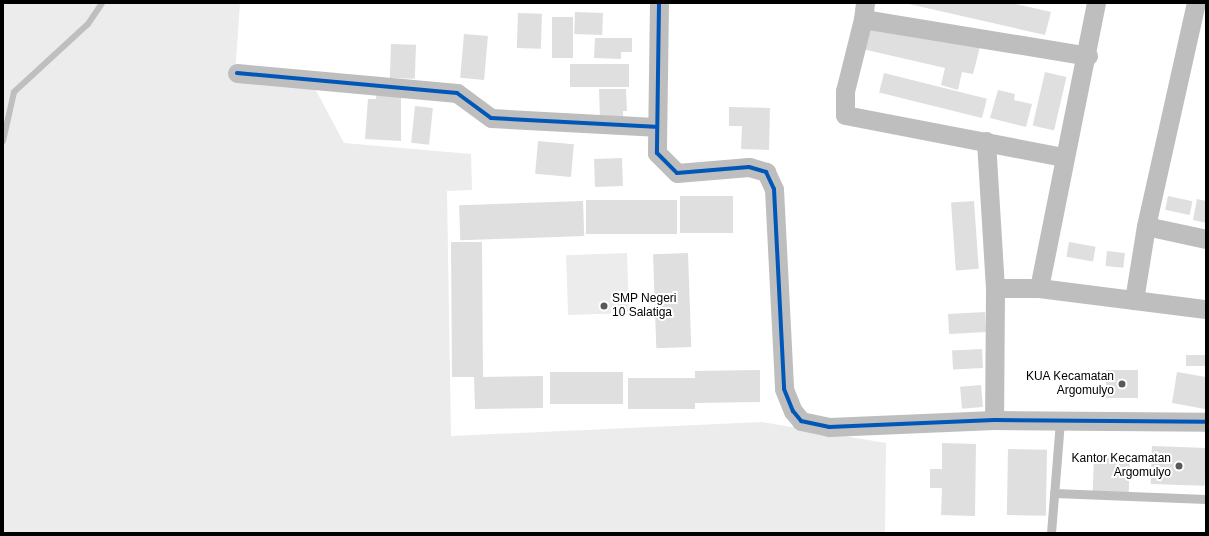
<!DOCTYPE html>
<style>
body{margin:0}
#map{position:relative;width:1209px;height:536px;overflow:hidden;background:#fff;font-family:Helvetica,sans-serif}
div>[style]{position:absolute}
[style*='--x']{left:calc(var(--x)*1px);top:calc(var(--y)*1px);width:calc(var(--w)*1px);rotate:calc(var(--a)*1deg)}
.green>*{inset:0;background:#ececec;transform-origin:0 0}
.stream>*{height:6px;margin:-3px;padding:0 3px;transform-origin:3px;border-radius:3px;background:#bfbfbf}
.building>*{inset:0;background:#dfdfdf;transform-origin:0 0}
.lane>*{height:9px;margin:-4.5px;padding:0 4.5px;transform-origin:4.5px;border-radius:4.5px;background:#bebebe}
.street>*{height:19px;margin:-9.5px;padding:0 9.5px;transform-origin:9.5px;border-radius:9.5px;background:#bebebe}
.cycleway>*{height:4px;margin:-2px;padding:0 2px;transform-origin:2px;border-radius:2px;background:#0057b8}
.dots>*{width:11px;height:11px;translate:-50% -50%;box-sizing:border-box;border:2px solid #fff;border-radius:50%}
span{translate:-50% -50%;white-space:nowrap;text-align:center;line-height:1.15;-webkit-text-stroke:4px #fff;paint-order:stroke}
.poi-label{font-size:12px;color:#000}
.left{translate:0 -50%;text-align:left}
.right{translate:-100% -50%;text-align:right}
.frame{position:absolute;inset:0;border:4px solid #000;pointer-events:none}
</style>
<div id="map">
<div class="green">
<i style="clip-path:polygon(3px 3px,240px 3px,235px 76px,311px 81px,344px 143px,471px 154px,472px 190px,447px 191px,451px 436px,762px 422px,886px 443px,885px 533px,3px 533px)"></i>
<i style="left:627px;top:253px;width:60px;height:61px;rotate:88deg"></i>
</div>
<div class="stream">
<i style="--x:3;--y:141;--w:50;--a:-77.3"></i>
<i style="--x:14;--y:92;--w:100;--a:-42.6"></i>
<i style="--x:88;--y:24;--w:25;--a:-56"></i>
</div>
<div class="building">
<i style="clip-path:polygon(1012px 3px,1051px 12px,1045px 35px,909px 4px)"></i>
<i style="left:575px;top:12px;width:28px;height:22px;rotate:2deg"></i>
<i style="left:518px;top:13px;width:24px;height:35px;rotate:2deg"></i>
<i style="left:552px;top:17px;width:21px;height:41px"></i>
<i style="clip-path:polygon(865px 21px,980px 47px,973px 74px,962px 72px,958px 90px,941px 85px,945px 68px,858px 48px)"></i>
<i style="left:464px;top:34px;width:24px;height:44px;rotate:5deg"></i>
<i style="clip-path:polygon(595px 38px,632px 38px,632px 52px,621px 52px,621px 59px,594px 58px)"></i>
<i style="left:391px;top:44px;width:25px;height:34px;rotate:2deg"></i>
<i style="left:570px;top:64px;width:59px;height:23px"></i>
<i style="left:1045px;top:72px;width:22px;height:55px;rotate:13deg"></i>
<i style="left:884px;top:73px;width:106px;height:20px;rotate:14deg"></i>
<i style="clip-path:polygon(599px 89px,626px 89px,627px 111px,623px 111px,623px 120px,600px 120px)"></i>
<i style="clip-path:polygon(998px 90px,1015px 94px,1014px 100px,1032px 104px,1026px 127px,990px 118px)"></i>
<i style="clip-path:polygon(376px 94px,401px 95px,401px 141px,365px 139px,368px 99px,376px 99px)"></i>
<i style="left:415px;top:106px;width:18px;height:37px;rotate:6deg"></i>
<i style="clip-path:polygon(729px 107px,770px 108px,769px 150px,741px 149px,742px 126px,729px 126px)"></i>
<i style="left:538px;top:141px;width:36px;height:33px;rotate:5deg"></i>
<i style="left:622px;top:158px;width:28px;height:28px;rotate:88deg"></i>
<i style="left:680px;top:196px;width:53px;height:37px"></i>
<i style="left:1168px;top:196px;width:25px;height:14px;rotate:12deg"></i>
<i style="clip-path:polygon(1197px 199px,1206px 201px,1206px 223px,1193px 220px)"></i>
<i style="left:677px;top:200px;width:34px;height:91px;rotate:90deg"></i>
<i style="left:583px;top:201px;width:35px;height:124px;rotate:88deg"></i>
<i style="left:974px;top:201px;width:68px;height:23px;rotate:86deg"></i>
<i style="clip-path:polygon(451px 242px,482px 242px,483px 377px,543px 376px,543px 408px,475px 409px,474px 377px,452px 377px)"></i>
<i style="left:1069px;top:242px;width:27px;height:15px;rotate:10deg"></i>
<i style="left:1107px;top:251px;width:18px;height:15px;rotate:6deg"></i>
<i style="left:688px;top:253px;width:94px;height:35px;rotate:88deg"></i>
<i style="left:985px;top:312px;width:20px;height:37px;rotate:87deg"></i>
<i style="left:982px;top:349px;width:19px;height:30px;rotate:87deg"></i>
<i style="left:1186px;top:355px;width:20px;height:11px"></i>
<i style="clip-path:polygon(760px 370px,760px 402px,695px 403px,695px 409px,628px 409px,628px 378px,695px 378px,695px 371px)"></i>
<i style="left:1106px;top:370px;width:32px;height:28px"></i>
<i style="left:550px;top:372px;width:73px;height:32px"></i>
<i style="clip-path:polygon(1177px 372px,1206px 377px,1205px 409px,1172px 403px)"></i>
<i style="left:981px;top:385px;width:22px;height:21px;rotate:85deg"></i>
<i style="clip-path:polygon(942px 443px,976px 444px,975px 516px,941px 515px,942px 488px,930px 488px,930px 469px,942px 469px)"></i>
<i style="left:1152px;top:446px;width:54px;height:38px;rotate:2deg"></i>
<i style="left:1008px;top:449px;width:39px;height:66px;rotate:1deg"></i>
<i style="left:1094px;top:455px;width:36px;height:38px;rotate:2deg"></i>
</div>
<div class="lane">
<i style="--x:1054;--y:493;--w:152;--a:2.3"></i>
<i style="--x:1051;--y:533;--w:113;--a:-85.4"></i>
</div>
<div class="street">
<i style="--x:659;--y:3;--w:150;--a:90.8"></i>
<i style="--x:657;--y:153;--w:28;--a:45"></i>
<i style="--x:677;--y:173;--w:72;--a:-4.8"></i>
<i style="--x:749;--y:167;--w:18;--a:16"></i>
<i style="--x:766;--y:172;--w:19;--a:65"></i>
<i style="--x:774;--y:189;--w:200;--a:87.1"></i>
<i style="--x:784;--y:389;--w:24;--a:68"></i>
<i style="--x:793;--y:411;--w:13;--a:51"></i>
<i style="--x:801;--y:421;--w:29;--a:12"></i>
<i style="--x:829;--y:427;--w:165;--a:-2.4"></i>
<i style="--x:994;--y:420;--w:212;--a:0.5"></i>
<i style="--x:865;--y:3;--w:16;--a:97"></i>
<i style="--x:863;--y:19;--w:228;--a:9.3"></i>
<i style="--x:863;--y:19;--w:74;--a:104"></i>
<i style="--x:845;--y:91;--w:24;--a:90"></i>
<i style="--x:845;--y:115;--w:222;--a:10.9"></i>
<i style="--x:237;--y:73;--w:221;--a:5.2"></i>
<i style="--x:457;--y:93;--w:42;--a:36.3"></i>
<i style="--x:491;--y:118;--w:164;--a:3.1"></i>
<i style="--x:986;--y:141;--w:147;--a:86.5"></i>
<i style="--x:995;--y:288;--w:132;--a:90.4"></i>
<i style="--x:1146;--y:226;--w:61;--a:12.2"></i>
<i style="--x:995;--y:288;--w:44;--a:0"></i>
<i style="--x:1039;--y:288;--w:168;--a:7.2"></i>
<i style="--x:1039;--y:288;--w:291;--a:-78.7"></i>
<i style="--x:1134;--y:300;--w:75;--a:-80.8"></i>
<i style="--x:1146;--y:226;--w:229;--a:-77.4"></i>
</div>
<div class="cycleway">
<i style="--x:659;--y:3;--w:150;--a:90.8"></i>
<i style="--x:657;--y:153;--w:28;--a:45"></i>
<i style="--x:677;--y:173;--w:72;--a:-4.8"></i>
<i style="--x:749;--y:167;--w:18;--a:16"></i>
<i style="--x:766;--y:172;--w:19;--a:65"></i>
<i style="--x:774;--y:189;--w:200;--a:87.1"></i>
<i style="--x:784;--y:389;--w:24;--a:68"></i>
<i style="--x:793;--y:411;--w:13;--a:51"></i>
<i style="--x:801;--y:421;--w:29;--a:12"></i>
<i style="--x:829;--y:427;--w:165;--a:-2.4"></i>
<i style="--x:994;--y:420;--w:212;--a:0.5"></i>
<i style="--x:237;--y:73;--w:221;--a:5.2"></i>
<i style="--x:457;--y:93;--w:42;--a:36.3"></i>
<i style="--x:491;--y:118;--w:164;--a:3.1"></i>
</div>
<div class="dots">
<i style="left:604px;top:306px;background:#595959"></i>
<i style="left:1122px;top:384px;background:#595959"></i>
<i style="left:1179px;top:466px;background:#595959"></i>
</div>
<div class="poi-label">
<span class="left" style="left:612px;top:306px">SMP Negeri<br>10 Salatiga</span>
<span class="right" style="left:1114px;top:384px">KUA Kecamatan<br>Argomulyo</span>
<span class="right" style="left:1171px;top:466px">Kantor Kecamatan<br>Argomulyo</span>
</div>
<div class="frame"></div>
</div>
